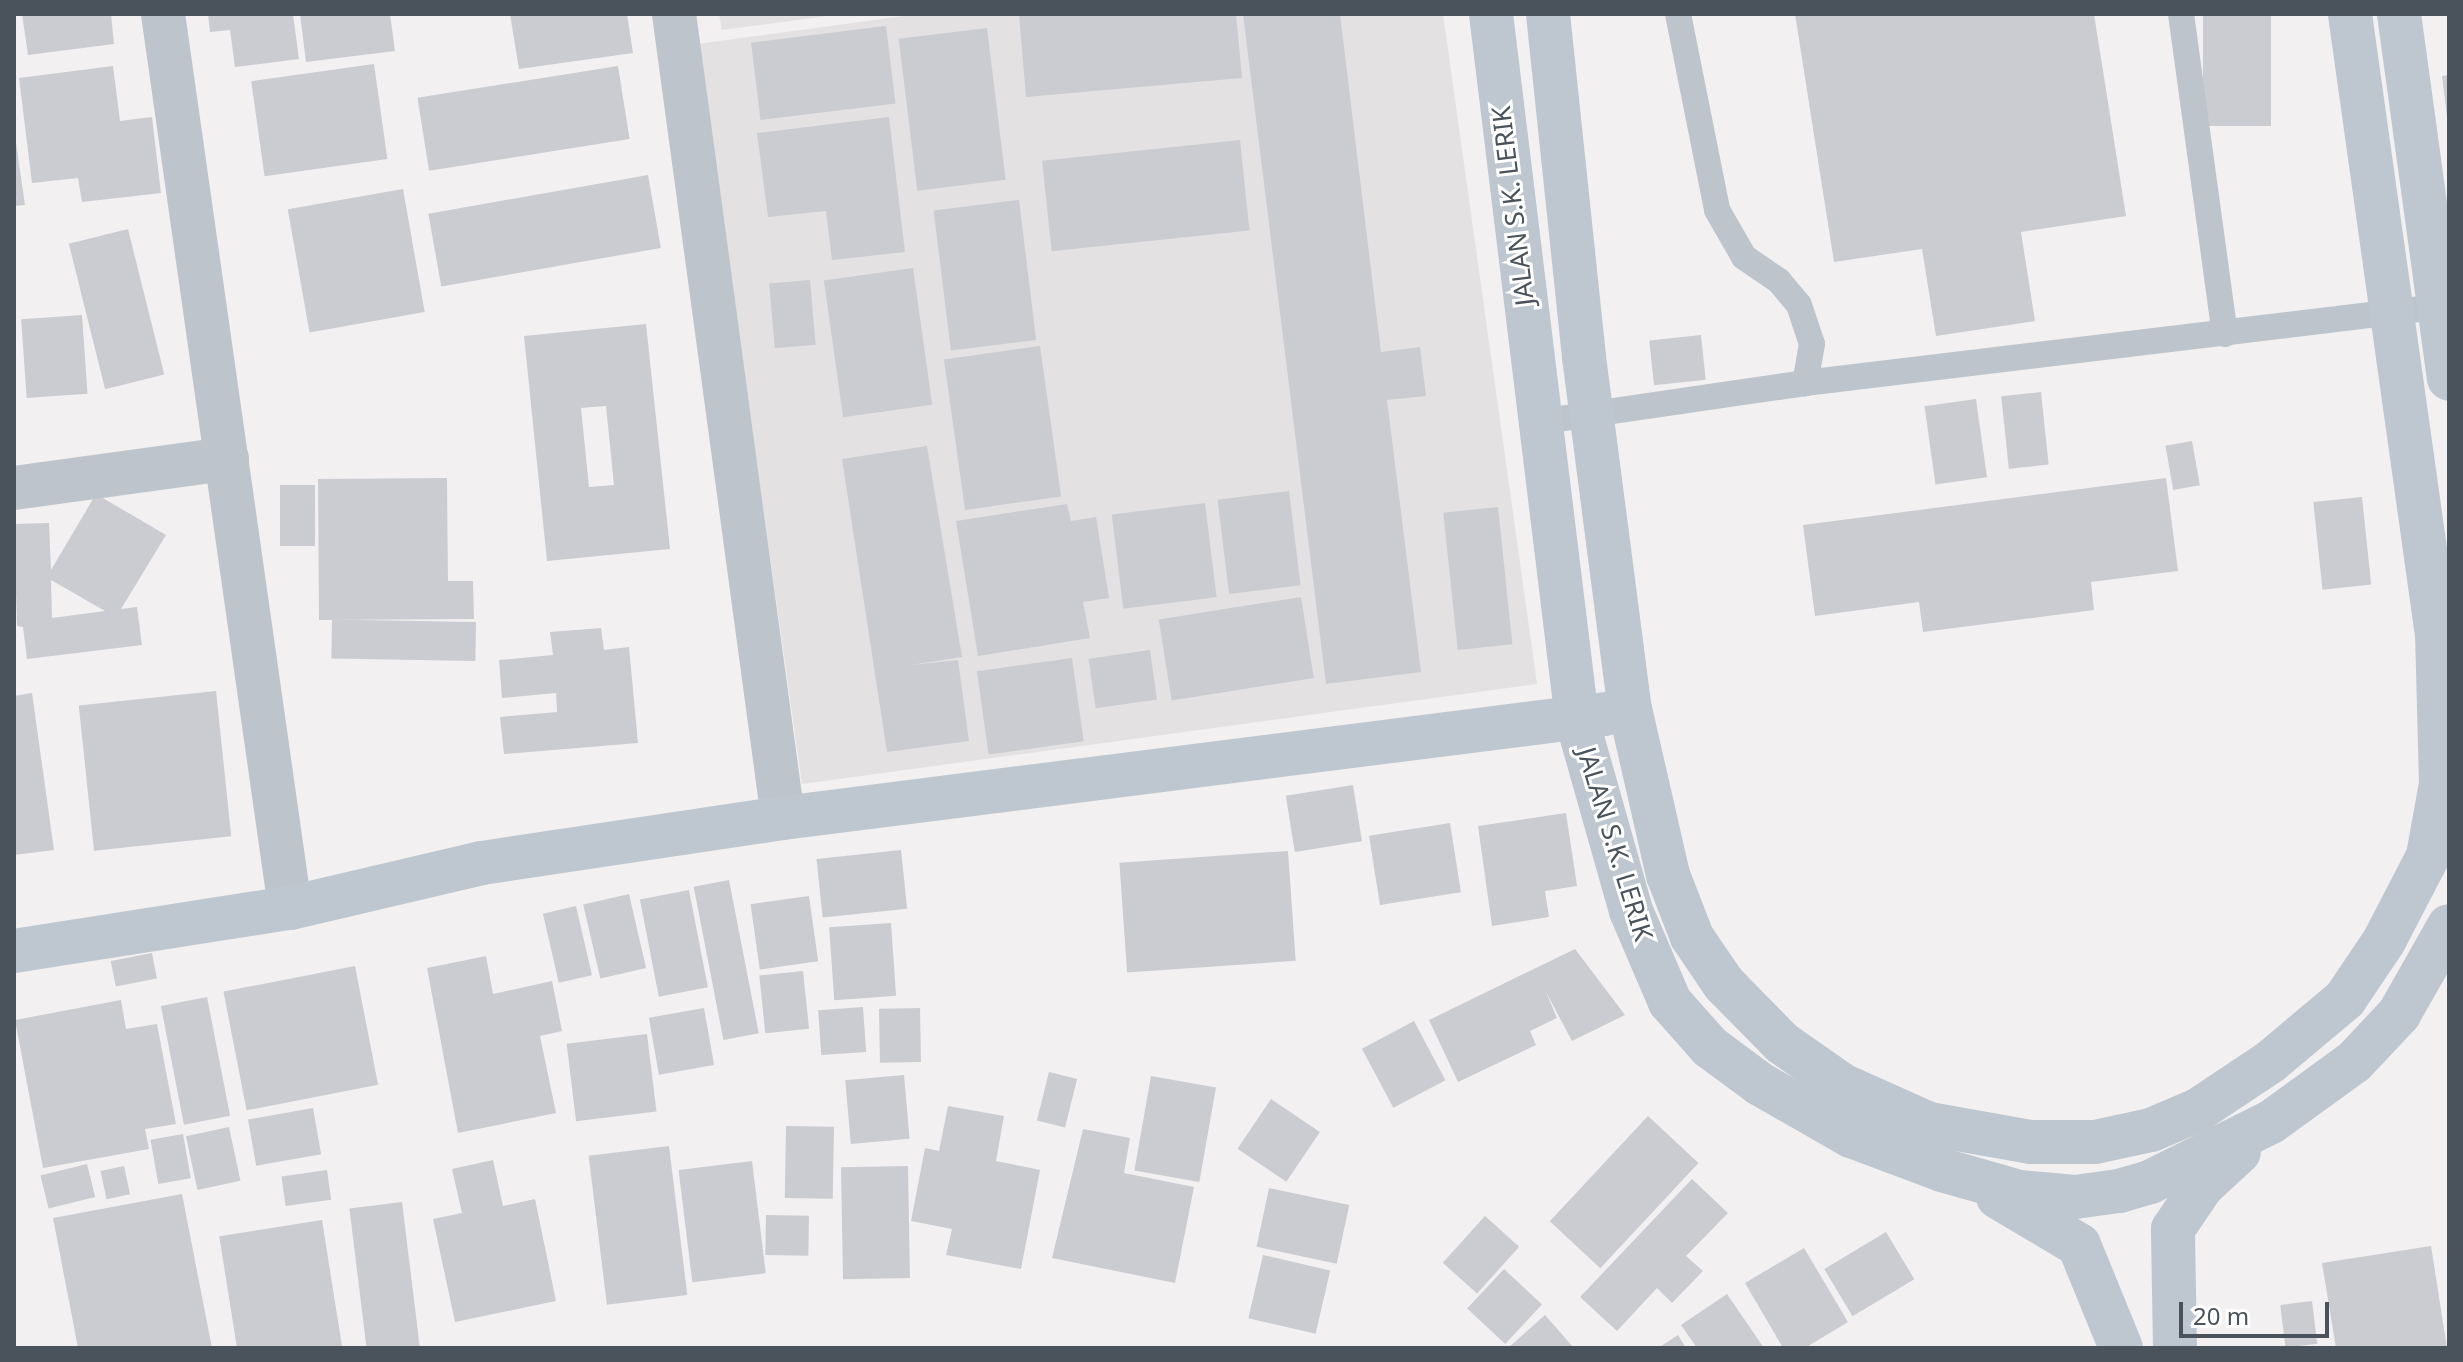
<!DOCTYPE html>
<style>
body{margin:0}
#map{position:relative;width:2463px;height:1362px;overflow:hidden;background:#f2f0f0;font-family:"Noto Sans",sans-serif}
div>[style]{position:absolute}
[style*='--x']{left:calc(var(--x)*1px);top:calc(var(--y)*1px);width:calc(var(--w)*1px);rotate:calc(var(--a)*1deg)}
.education>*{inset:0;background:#e3e1e1}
.building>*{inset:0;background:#cbccd2;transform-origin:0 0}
.lane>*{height:26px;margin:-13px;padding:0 13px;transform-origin:13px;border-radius:13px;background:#bdc4cb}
.street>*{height:44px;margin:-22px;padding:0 22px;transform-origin:22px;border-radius:22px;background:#bdc4cb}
.secondary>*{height:44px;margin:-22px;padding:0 22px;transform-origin:22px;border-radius:22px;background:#bec7cf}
span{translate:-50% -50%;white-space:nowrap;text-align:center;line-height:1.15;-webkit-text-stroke:6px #fff;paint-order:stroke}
.street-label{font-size:26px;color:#4a535b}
.frame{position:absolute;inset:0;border:16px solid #4a535b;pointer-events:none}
.scale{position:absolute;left:2179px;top:1302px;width:150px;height:36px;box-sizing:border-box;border:4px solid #4a535b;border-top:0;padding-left:10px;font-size:24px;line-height:28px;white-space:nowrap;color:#4a535b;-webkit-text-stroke:6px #fff;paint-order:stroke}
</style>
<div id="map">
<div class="education">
<i style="clip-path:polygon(719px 14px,842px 14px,722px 30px)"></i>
<i style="clip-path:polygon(919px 14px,1443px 14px,1537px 684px,802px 784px,698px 44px)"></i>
</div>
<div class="building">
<i style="clip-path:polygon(22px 14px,111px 14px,114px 44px,28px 55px)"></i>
<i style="clip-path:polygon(208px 14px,293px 14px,299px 59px,235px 67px,230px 30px,210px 32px)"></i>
<i style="clip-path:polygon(300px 14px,390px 14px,395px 51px,306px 62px)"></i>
<i style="clip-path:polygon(510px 14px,627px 14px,633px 53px,519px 69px)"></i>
<i style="clip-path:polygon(1028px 14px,1236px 14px,1242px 78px,1026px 97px,1019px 15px)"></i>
<i style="clip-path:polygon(1243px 14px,1340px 14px,1381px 352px,1420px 347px,1426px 396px,1387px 400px,1421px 672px,1326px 684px)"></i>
<i style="clip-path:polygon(1795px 14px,2094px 14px,2126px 216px,2021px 232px,2035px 321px,1936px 336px,1922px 249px,1834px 262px)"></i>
<i style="left:2203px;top:14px;width:68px;height:112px"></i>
<i style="left:886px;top:26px;width:78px;height:136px;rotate:83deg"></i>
<i style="left:987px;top:28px;width:153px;height:89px;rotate:83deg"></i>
<i style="left:374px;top:64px;width:96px;height:124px;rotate:82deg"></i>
<i style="clip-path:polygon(113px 66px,120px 121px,152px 117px,161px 193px,82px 202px,78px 178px,32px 183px,19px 78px)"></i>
<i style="left:618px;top:66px;width:74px;height:203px;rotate:81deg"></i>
<i style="clip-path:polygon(2449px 75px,2449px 117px,2447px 117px,2442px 76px)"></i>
<i style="clip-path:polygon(889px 117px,905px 252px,832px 260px,826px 211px,768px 217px,757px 133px)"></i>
<i style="clip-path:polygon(14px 129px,25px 205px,14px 206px)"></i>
<i style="left:1240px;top:140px;width:91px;height:199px;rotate:84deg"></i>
<i style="left:648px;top:175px;width:74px;height:223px;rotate:80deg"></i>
<i style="left:403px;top:189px;width:125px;height:117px;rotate:80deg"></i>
<i style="left:1019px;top:200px;width:141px;height:86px;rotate:83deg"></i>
<i style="left:128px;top:229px;width:150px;height:61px;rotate:76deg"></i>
<i style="left:913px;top:268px;width:138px;height:90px;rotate:82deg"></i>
<i style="left:810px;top:280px;width:65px;height:41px;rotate:85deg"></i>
<i style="left:82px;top:315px;width:79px;height:61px;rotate:86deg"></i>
<i style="clip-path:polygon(evenodd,646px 324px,670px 549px,547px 561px,524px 336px,646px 324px,606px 406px,614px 485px,589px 487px,581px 408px,606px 406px)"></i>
<i style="left:1701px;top:335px;width:45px;height:52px;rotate:84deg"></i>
<i style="left:1040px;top:346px;width:152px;height:97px;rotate:82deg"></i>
<i style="left:2041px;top:392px;width:73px;height:40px;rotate:84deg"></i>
<i style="left:1976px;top:399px;width:79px;height:52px;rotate:82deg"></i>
<i style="left:2192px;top:441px;width:45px;height:27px;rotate:80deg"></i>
<i style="clip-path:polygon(927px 446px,962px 657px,911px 665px,958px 660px,969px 741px,887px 752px,842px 459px)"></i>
<i style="clip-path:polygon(447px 478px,448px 581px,473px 581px,474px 619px,319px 620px,318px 479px)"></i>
<i style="clip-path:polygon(2166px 478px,2178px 571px,2091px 582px,2094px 610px,1923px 632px,1919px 602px,1815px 616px,1803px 525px)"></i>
<i style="left:280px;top:485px;width:35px;height:61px"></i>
<i style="left:1289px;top:491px;width:95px;height:72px;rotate:83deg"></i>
<i style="clip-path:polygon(evenodd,96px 494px,166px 535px,121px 609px,137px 607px,142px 645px,27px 659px,23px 627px,17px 626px,14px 524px,49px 523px,51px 570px,96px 494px,51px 580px,105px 611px,52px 618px,51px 580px)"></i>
<i style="left:2362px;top:497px;width:88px;height:49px;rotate:84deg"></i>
<i style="left:1205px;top:503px;width:95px;height:94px;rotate:83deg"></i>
<i style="clip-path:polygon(1067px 504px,1071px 521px,1096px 517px,1109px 598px,1083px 602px,1090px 638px,978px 656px,956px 521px)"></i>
<i style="left:1498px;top:507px;width:138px;height:55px;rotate:84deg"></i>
<i style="left:1301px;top:597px;width:82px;height:144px;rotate:81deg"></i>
<i style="left:476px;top:622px;width:39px;height:144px;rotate:91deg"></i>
<i style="clip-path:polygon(601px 628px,604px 650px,629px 647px,638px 743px,504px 754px,500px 717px,557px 712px,556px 693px,502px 698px,499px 660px,553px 655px,550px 632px)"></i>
<i style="left:1150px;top:650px;width:50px;height:62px;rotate:82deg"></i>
<i style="left:1072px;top:658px;width:84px;height:96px;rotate:82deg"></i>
<i style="left:216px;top:691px;width:146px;height:138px;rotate:84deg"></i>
<i style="clip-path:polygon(32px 693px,54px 850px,14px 855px,14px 696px)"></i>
<i style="left:1353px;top:785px;width:57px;height:68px;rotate:81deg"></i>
<i style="clip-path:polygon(1566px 813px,1577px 886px,1545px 891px,1549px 917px,1492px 926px,1478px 826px)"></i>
<i style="left:1450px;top:823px;width:70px;height:82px;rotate:81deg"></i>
<i style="left:901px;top:850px;width:59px;height:85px;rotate:84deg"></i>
<i style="left:1288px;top:851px;width:110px;height:169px;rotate:86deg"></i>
<i style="left:729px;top:880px;width:156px;height:36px;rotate:79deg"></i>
<i style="left:689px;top:890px;width:99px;height:50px;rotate:79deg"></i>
<i style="left:629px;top:894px;width:76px;height:47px;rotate:77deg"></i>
<i style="left:809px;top:896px;width:66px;height:59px;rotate:82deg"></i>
<i style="left:576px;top:906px;width:71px;height:34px;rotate:77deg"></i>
<i style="left:891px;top:923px;width:73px;height:62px;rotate:86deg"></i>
<i style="clip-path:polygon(1575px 949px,1625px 1015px,1572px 1041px,1546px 992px,1557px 1018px,1530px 1031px,1536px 1045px,1458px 1082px,1429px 1020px)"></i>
<i style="left:152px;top:953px;width:26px;height:42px;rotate:79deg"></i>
<i style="clip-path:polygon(486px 956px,493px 994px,552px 981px,562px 1031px,540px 1036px,556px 1113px,458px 1133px,427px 968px)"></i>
<i style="left:355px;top:966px;width:121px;height:134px;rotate:79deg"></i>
<i style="left:803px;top:971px;width:58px;height:44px;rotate:84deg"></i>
<i style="left:207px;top:997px;width:121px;height:47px;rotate:79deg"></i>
<i style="clip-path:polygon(121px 1000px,126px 1029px,157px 1024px,176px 1124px,145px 1129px,149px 1149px,43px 1168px,15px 1020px)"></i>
<i style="left:863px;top:1007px;width:45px;height:45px;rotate:86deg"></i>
<i style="left:704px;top:1008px;width:58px;height:56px;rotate:80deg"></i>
<i style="left:920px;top:1008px;width:54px;height:41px;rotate:89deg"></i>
<i style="left:1414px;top:1021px;width:67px;height:59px;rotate:62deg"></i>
<i style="left:647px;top:1034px;width:78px;height:81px;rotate:83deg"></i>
<i style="left:1049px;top:1072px;width:29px;height:50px;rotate:14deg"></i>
<i style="left:904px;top:1075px;width:64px;height:59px;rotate:85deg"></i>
<i style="left:1151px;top:1076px;width:66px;height:96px;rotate:10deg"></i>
<i style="left:1271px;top:1099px;width:59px;height:60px;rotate:34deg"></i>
<i style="clip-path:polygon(948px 1106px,1004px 1116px,996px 1161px,1040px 1170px,1021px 1269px,946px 1255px,952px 1229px,911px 1221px,925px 1148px,939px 1151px)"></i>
<i style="left:313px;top:1108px;width:47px;height:66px;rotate:80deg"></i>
<i style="left:1648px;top:1116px;width:69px;height:144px;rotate:43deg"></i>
<i style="left:786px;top:1126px;width:48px;height:72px;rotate:1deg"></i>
<i style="left:229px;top:1127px;width:55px;height:44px;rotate:78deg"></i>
<i style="clip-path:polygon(1083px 1129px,1130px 1138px,1124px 1173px,1194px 1187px,1175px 1283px,1052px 1258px)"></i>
<i style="left:183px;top:1134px;width:45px;height:33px;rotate:80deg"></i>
<i style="left:669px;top:1146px;width:150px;height:81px;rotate:83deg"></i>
<i style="clip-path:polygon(493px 1160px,503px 1206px,535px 1199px,556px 1301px,455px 1322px,433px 1219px,462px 1213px,452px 1169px)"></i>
<i style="left:752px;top:1161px;width:113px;height:74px;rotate:83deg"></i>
<i style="left:87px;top:1164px;width:34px;height:48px;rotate:76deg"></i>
<i style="left:124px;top:1166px;width:29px;height:24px;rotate:78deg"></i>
<i style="left:908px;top:1166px;width:112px;height:67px;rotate:89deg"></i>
<i style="left:327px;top:1170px;width:30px;height:46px;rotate:82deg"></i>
<i style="clip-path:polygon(1692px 1179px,1728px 1213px,1686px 1256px,1703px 1271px,1672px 1303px,1657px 1288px,1617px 1331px,1580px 1297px)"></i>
<i style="left:1269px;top:1188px;width:82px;height:60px;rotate:12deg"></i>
<i style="clip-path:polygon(182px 1194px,212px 1348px,78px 1348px,53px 1218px)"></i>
<i style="left:402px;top:1202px;width:147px;height:53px;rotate:83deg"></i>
<i style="left:766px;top:1215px;width:43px;height:40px;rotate:1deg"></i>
<i style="left:1485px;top:1216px;width:46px;height:63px;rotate:42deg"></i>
<i style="left:322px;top:1220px;width:130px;height:104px;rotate:81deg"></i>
<i style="left:1886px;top:1232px;width:55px;height:72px;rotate:59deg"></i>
<i style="clip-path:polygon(2431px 1246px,2447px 1348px,2336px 1348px,2322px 1263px)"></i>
<i style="clip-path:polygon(1804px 1248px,1848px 1322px,1805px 1348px,1783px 1348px,1745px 1283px)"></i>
<i style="left:1263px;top:1255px;width:69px;height:65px;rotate:13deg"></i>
<i style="left:1504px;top:1269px;width:52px;height:54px;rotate:43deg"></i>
<i style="clip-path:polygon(1727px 1294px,1764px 1348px,1697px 1348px,1681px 1325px)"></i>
<i style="left:2312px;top:1301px;width:43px;height:32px;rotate:83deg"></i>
<i style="clip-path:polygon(1545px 1315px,1574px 1348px,1508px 1348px)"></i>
<i style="clip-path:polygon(1678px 1335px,1686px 1348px,1658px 1348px)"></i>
</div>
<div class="lane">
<i style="--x:1678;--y:14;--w:200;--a:78.7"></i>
<i style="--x:1717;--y:210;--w:54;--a:60.1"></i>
<i style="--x:1744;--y:257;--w:42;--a:34.4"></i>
<i style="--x:1779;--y:281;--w:31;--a:50"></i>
<i style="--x:1799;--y:305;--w:41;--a:71.6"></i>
<i style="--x:1812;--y:344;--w:40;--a:100"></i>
<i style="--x:2181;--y:14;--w:323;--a:82.2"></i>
<i style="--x:1538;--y:422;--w:270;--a:-8.3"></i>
<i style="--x:1805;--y:383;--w:637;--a:-6.86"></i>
</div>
<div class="street">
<i style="--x:163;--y:14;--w:903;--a:81.91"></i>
<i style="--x:674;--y:14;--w:811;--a:82.28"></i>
<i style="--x:14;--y:488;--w:215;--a:-7.8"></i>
</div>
<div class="secondary">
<i style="--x:1491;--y:14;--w:711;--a:83.05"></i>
<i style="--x:1577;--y:720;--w:198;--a:74.2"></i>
<i style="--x:1631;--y:911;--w:99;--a:66.8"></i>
<i style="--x:1670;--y:1002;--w:60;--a:48.4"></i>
<i style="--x:1710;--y:1047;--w:62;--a:36.5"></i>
<i style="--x:1760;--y:1084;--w:105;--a:29.7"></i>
<i style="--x:1851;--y:1136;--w:97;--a:20.5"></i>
<i style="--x:1942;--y:1170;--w:81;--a:15.8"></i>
<i style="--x:2020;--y:1192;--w:55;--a:5.2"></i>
<i style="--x:2075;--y:1197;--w:44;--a:-7.8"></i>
<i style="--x:2119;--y:1191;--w:32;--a:-16"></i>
<i style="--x:2150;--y:1182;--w:135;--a:-26.4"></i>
<i style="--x:2271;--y:1122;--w:102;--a:-35.9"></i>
<i style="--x:2354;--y:1062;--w:66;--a:-46.8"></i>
<i style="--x:2399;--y:1014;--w:101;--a:-60.4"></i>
<i style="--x:1548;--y:14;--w:345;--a:84"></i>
<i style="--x:1584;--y:357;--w:355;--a:82.6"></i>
<i style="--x:1630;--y:709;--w:170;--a:77.1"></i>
<i style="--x:1668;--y:875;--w:66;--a:68.8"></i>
<i style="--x:1692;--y:937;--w:57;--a:55.8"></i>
<i style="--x:1724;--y:984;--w:83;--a:45.5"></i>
<i style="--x:1782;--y:1043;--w:73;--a:35"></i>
<i style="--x:1842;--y:1085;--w:95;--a:24.1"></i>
<i style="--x:1929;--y:1124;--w:104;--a:10"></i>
<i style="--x:2031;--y:1142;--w:64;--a:0"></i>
<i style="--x:2095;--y:1142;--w:57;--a:-12.1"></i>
<i style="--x:2151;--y:1130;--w:51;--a:-23.1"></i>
<i style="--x:2198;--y:1110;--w:87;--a:-33.7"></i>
<i style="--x:2270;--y:1062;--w:98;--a:-40"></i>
<i style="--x:2345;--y:999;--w:70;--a:-56.1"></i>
<i style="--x:2384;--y:941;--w:96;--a:-62.6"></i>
<i style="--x:2428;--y:856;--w:73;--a:-79.8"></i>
<i style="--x:2441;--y:784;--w:149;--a:-91.5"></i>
<i style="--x:2437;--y:635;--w:627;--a:-97.98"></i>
<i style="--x:2399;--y:14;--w:368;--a:82.2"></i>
<i style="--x:14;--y:951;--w:279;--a:-8.9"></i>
<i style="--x:290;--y:908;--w:197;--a:-13.2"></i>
<i style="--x:482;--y:863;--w:304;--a:-8.5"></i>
<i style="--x:783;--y:818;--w:829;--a:-7.21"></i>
<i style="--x:1998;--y:1197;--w:94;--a:30.7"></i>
<i style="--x:2079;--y:1245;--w:111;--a:67.8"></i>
<i style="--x:2175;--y:1348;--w:119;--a:-91"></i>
<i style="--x:2173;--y:1229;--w:52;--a:-56"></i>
<i style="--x:2202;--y:1186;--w:50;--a:-42.6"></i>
</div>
<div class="street-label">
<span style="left:1513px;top:206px;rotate:-97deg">JALAN S.K. LERIK</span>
<span style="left:1615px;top:844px;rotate:73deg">JALAN S.K. LERIK</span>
</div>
<div class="frame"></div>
<div class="scale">20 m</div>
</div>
